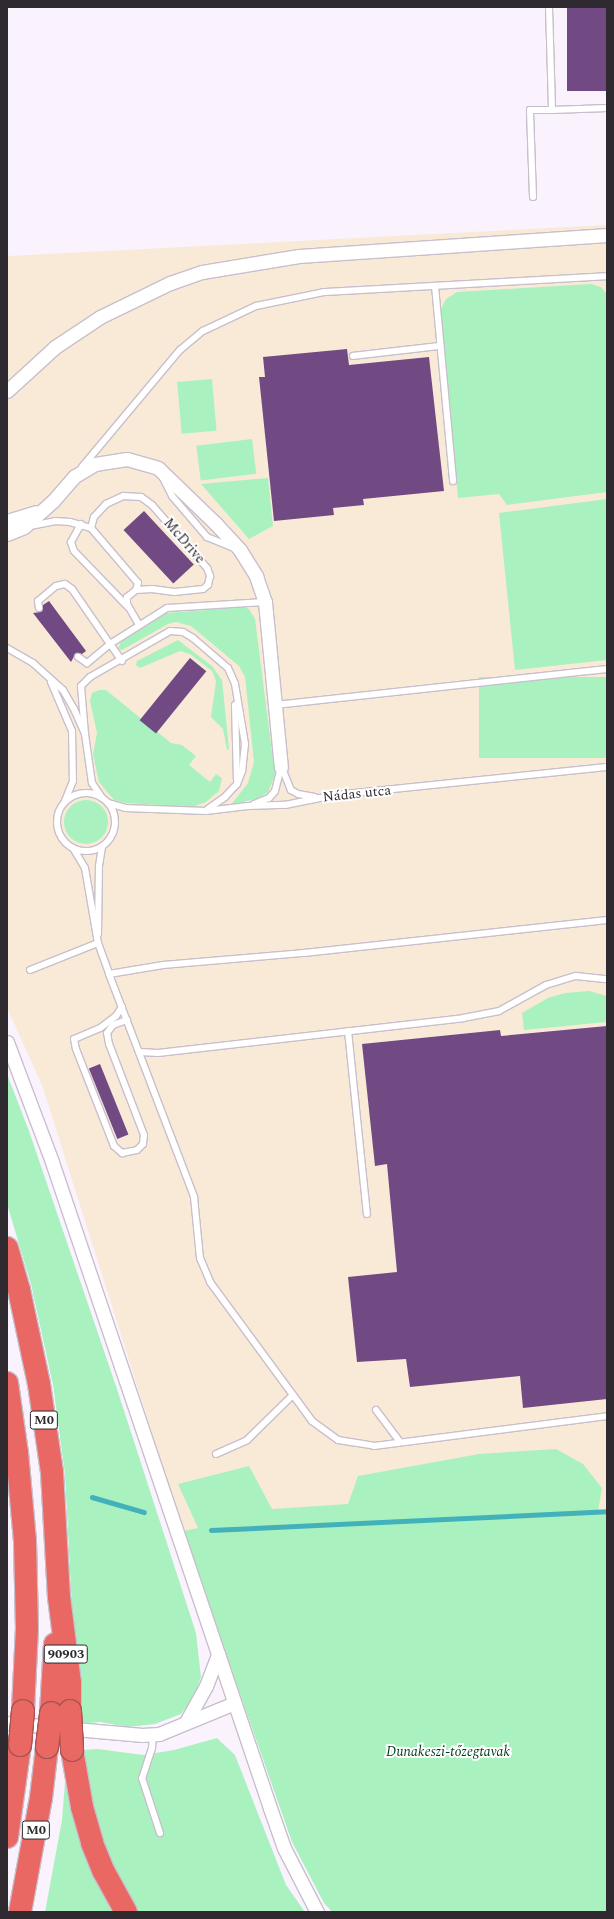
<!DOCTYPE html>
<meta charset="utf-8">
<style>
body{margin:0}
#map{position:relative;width:614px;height:1919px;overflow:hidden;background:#faf3fe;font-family:Spectral,serif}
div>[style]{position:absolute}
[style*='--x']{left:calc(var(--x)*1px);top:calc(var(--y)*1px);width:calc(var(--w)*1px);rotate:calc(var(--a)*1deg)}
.commercial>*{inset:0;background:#f9ead7}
.green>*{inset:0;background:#aaf1c0;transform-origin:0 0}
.round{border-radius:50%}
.stream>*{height:4.5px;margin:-2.25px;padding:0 2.25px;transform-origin:2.25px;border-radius:2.25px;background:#42b1ba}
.building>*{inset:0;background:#714a83;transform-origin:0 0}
.roads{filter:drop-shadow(1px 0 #c8bfcc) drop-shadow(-1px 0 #c8bfcc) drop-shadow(0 1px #c8bfcc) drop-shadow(0 -1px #c8bfcc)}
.lane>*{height:6px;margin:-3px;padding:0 3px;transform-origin:3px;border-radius:3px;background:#fff}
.lane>.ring{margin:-3px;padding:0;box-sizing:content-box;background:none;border:6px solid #fff;border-radius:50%}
.street>*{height:13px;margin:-6.5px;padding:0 6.5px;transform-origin:6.5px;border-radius:6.5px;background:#fff}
.highway>*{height:22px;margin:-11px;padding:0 11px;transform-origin:11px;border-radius:11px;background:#e96864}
.bridges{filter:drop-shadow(1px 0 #a85252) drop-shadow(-1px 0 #a85252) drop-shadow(0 1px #a85252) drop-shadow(0 -1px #a85252)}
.highway-bridge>*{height:22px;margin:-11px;padding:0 11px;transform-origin:11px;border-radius:11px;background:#e96864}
span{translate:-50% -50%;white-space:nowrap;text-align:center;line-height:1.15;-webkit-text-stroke:4px #fff;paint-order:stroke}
.shield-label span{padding:1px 3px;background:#fff;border:1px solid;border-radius:3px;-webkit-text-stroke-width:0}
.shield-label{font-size:13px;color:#2e2a30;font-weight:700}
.street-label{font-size:14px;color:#2e2a30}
.park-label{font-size:14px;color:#00391b;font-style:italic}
.frame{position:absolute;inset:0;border:8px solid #2e2a30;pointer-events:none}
</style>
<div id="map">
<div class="commercial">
<i style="clip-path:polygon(607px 225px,607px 1511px,224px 1524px,183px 1531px,42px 1085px,7px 1008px,7px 256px)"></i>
</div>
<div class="green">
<i style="clip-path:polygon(591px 284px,601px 287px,607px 294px,607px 492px,507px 505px,499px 494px,458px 498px,440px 311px,446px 299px,457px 292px)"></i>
<i style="left:212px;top:379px;width:52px;height:35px;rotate:85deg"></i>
<i style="left:252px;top:439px;width:35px;height:56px;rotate:83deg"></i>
<i style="clip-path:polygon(268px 478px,273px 526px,249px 539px,201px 484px)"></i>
<i style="clip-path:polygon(607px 499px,607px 660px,515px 670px,499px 513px)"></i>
<i style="clip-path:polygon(243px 607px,249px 609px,255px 619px,275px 775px,268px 792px,259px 798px,231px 805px,248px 783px,254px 762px,245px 677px,239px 666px,191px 626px,176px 622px,168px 624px,122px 650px,118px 649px,121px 641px,167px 613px)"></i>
<i style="clip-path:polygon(178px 640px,212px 666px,222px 680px,229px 749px,227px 750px,223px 729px,211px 717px,216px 681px,212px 671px,190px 654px,180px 651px,140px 668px,136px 665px,137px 661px)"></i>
<i style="left:607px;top:677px;width:81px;height:128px;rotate:90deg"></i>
<i style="clip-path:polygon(99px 690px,106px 690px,171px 743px,182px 745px,196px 756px,189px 765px,210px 782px,216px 774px,222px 778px,219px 791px,206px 802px,192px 807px,126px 803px,114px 800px,99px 782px,93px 754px,97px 733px,90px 701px,92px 693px)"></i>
<i class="round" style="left:64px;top:800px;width:44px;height:44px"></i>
<i style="clip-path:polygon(589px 991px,607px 996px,607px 1022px,524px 1030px,522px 1013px,548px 998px,565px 993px)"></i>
<i style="clip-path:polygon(7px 1074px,29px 1131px,118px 1392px,196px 1633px,201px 1677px,194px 1697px,181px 1714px,155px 1724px,128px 1727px,100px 1722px,78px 1724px,65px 1474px,53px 1385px,31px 1284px,7px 1204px)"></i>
<i style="clip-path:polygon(556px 1449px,583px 1464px,602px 1488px,598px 1511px,607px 1511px,607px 1912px,332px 1912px,324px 1903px,292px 1842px,183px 1531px,198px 1528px,178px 1484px,249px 1466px,272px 1509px,348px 1504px,358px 1476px,479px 1454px)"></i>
<i style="clip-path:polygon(217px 1738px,235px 1755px,286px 1885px,305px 1912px,132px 1912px,108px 1870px,80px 1750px,98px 1749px,143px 1755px,174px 1750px)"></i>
<i style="clip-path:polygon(65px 1782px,72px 1806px,114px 1912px,45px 1912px,62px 1820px)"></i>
</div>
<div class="stream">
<i style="--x:92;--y:1497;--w:54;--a:16.1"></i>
<i style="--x:211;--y:1530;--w:396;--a:-2.7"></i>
</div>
<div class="building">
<i style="left:567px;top:7px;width:40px;height:84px"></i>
<i style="clip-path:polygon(347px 349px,349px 365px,429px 357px,444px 491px,363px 499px,364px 505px,333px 508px,334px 515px,274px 521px,259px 377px,265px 377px,263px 357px)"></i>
<i style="left:144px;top:511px;width:73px;height:28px;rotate:47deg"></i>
<i style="clip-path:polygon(49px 601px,86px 651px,82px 654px,76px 653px,71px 662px,33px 613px,41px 612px,43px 605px)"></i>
<i style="left:190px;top:658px;width:21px;height:80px;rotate:39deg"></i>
<i style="clip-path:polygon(607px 1026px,607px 1399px,523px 1408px,520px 1376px,410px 1387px,406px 1359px,357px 1362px,348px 1277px,397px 1272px,387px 1164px,375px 1166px,362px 1044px,500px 1030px,501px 1036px)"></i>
<i style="left:100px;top:1064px;width:76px;height:12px;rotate:68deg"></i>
</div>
<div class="roads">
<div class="lane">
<i style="--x:549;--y:7;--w:103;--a:88.3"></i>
<i style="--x:552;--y:110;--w:55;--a:-2.1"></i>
<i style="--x:533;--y:197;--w:87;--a:-92"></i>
<i style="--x:530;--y:110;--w:22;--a:0"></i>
<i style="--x:435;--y:286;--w:196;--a:84.7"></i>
<i style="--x:353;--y:356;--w:88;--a:-6.6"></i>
<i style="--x:82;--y:467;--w:153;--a:-50.1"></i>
<i style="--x:180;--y:350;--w:30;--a:-40"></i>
<i style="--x:203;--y:331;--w:59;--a:-25.3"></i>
<i style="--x:256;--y:306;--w:69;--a:-11.6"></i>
<i style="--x:324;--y:292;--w:283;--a:-3.2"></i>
<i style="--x:163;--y:478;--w:20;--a:63"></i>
<i style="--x:172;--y:496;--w:54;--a:49.5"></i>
<i style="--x:207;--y:537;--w:29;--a:22"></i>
<i style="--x:81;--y:524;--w:21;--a:119"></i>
<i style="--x:71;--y:542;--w:9;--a:72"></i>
<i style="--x:74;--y:551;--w:78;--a:46"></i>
<i style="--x:30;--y:526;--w:25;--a:-11"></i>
<i style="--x:55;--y:521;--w:15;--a:4"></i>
<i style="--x:70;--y:522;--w:22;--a:16"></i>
<i style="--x:91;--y:528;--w:72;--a:49.5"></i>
<i style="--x:138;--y:583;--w:7;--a:106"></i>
<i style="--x:136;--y:590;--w:11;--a:142"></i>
<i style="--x:127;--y:597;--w:7;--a:90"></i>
<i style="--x:127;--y:604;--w:24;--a:60"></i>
<i style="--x:91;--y:528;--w:11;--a:-75"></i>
<i style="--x:94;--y:517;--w:18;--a:-47"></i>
<i style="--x:106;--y:504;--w:19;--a:-25"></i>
<i style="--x:123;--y:496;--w:18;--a:3"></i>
<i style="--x:141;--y:497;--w:14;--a:36"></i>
<i style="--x:152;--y:505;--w:84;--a:48.9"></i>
<i style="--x:207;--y:568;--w:9;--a:69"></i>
<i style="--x:210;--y:576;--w:9;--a:103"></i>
<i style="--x:208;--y:585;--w:6;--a:141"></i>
<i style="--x:203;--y:589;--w:29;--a:174"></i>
<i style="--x:174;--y:592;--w:22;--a:-172"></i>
<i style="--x:152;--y:589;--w:16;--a:176"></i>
<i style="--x:39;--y:608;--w:7;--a:-98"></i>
<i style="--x:38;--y:601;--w:23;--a:-40"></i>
<i style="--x:56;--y:586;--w:9;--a:-13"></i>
<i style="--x:65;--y:584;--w:9;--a:36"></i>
<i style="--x:72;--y:589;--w:67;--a:55.4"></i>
<i style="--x:110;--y:644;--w:30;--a:140"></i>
<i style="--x:87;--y:663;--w:11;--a:-146"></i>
<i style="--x:7;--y:648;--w:30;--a:30"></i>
<i style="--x:33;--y:663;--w:40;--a:42"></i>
<i style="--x:63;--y:690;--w:22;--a:60"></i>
<i style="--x:74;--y:709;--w:27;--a:66"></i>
<i style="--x:85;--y:734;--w:49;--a:81.9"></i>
<i style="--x:92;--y:783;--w:18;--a:56"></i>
<i style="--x:122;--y:661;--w:21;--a:-125"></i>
<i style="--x:110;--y:644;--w:67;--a:-32.3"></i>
<i style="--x:167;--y:608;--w:98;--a:-3.5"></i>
<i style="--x:51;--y:682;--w:53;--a:66.8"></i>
<i style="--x:72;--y:731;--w:50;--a:88.9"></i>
<i style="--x:73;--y:781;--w:22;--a:112"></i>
<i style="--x:235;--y:705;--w:75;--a:88.5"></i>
<i style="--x:275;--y:705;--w:334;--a:-6.2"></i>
<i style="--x:85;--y:734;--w:48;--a:-94.8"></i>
<i style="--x:81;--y:686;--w:13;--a:-45"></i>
<i style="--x:90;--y:677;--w:92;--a:-29.9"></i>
<i style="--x:170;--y:631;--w:13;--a:4"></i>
<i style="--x:183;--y:632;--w:12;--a:31"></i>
<i style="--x:193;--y:638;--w:46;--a:40.6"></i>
<i style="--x:228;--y:668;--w:17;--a:66"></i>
<i style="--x:235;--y:684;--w:61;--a:80.5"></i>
<i style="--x:245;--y:744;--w:27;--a:96"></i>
<i style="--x:242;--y:771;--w:14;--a:111"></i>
<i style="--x:237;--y:784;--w:18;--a:133"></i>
<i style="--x:225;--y:797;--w:21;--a:145"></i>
<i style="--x:282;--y:768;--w:24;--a:68"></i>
<i style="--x:291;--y:790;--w:8;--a:30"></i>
<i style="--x:298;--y:794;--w:17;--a:10"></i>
<i class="ring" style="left:57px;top:793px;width:52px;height:52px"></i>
<i style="--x:108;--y:803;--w:18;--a:16"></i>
<i style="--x:125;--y:808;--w:81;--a:2.1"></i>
<i style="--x:206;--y:811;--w:42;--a:-6.8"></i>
<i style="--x:248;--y:806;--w:37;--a:-2"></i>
<i style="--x:285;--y:805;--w:51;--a:-11.3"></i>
<i style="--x:335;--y:795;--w:273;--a:-5.9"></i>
<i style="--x:254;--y:804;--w:16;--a:-22"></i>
<i style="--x:269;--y:798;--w:9;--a:-49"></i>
<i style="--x:275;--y:791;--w:25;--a:-76"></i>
<i style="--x:73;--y:848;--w:23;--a:59"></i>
<i style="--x:85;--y:868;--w:76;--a:80.2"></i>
<i style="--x:98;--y:943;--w:33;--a:70"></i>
<i style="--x:109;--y:974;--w:239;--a:69.1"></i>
<i style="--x:194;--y:1197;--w:61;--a:84.4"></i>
<i style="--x:200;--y:1258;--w:26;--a:67"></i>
<i style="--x:210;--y:1282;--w:172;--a:53.7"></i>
<i style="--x:312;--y:1421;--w:32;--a:36"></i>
<i style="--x:338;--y:1440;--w:36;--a:9"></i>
<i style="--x:374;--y:1446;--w:235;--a:-7.3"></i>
<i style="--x:98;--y:934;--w:68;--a:-89.2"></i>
<i style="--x:99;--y:866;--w:20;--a:-81"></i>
<i style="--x:30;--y:970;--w:73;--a:-21.7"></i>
<i style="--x:109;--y:974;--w:55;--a:-9.5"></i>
<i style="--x:163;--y:965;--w:142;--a:-4.9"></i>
<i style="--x:304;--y:953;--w:305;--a:-6.2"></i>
<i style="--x:122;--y:1007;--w:11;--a:124"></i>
<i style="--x:116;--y:1016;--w:20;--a:143"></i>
<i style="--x:100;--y:1028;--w:28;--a:157"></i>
<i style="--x:74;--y:1039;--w:10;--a:79"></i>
<i style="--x:76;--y:1049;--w:104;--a:68.6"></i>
<i style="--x:114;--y:1146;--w:11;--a:41"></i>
<i style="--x:122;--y:1153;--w:15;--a:-11"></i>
<i style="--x:137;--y:1150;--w:8;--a:-45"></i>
<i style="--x:143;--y:1144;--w:9;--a:-84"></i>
<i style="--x:144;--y:1135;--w:97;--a:-111"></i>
<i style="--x:109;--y:1044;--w:11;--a:-100"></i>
<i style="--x:107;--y:1033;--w:10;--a:-53"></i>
<i style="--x:113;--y:1025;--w:15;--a:-20"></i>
<i style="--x:348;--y:1031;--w:184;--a:84.1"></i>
<i style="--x:140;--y:1052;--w:18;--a:3"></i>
<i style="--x:158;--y:1053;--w:307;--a:-6.5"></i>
<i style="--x:463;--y:1018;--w:37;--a:-11"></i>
<i style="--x:499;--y:1011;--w:54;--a:-29"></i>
<i style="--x:546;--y:985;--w:31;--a:-17"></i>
<i style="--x:576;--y:976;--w:31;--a:6"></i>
<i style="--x:376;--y:1410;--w:40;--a:53"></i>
<i style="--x:216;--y:1454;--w:34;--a:-24"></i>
<i style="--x:247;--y:1440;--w:64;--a:-44.4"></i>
<i style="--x:153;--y:1734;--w:14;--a:94"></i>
<i style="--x:152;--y:1748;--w:32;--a:108"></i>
<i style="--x:142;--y:1778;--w:58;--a:71.9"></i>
</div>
<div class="street">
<i style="--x:7;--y:391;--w:65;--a:-42.5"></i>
<i style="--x:55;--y:347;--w:54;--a:-33.7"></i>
<i style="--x:100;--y:317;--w:78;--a:-25.9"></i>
<i style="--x:170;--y:283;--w:34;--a:-19"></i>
<i style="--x:202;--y:272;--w:98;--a:-9.4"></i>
<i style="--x:299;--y:256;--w:309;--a:-3.9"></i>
<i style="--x:7;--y:521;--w:30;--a:-17"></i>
<i style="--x:7;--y:534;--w:18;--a:-22"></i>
<i style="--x:24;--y:527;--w:39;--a:-42"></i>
<i style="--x:53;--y:501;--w:33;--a:-49"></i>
<i style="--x:75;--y:476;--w:23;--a:-31"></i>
<i style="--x:95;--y:464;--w:32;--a:-9"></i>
<i style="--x:127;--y:459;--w:32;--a:16"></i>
<i style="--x:158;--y:468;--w:81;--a:44"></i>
<i style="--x:216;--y:524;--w:35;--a:47"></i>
<i style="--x:240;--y:550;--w:31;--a:58"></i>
<i style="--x:256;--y:576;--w:28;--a:71"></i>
<i style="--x:265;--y:602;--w:166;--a:84.5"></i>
<i style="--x:7;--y:1042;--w:128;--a:69.4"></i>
<i style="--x:52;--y:1162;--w:682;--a:71.35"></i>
<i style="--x:270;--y:1808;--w:42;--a:70.7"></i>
<i style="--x:284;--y:1848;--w:72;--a:62.7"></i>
<i style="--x:186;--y:1722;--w:41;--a:-60.9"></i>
<i style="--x:206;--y:1686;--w:34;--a:-69"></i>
<i style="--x:7;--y:1723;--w:136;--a:5.1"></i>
<i style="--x:142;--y:1735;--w:17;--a:-3"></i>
<i style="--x:159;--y:1734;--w:79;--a:-22.3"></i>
</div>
<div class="highway">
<i style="--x:7;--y:1248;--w:44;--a:74.1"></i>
<i style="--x:19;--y:1290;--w:96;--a:78"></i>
<i style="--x:39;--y:1384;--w:89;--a:81.6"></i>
<i style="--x:52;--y:1472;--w:125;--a:86.8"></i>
<i style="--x:59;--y:1597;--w:87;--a:82.7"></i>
<i style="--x:70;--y:1683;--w:28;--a:90"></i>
<i style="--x:7;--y:1383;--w:71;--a:81.9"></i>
<i style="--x:17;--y:1453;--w:88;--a:84.8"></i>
<i style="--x:25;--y:1541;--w:87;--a:88.7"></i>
<i style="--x:27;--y:1628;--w:83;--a:92.8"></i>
<i style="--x:51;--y:1713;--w:69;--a:-86.7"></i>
<i style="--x:72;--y:1750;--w:58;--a:80"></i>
<i style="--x:82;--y:1807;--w:37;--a:74"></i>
<i style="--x:92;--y:1843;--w:31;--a:68"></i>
<i style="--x:104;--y:1872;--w:46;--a:61.2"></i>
<i style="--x:7;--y:1837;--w:93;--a:-82"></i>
<i style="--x:20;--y:1912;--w:116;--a:-79.6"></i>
<i style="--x:41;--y:1798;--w:51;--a:-83.3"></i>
</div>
</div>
<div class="bridges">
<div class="highway-bridge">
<i style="--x:70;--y:1711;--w:39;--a:87"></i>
<i style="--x:20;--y:1745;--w:34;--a:-85"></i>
<i style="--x:47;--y:1747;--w:34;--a:-83"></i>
</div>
</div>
<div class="shield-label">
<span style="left:44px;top:1420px">M0</span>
<span style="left:66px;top:1654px">90903</span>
<span style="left:36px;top:1830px">M0</span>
</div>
<div class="street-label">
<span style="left:184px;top:541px;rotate:49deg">McDrive</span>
<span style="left:357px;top:794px;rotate:-6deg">Nádas utca</span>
</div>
<div class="park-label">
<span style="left:448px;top:1752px">Dunakeszi-tőzegtavak</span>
</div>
<div class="frame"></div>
</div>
